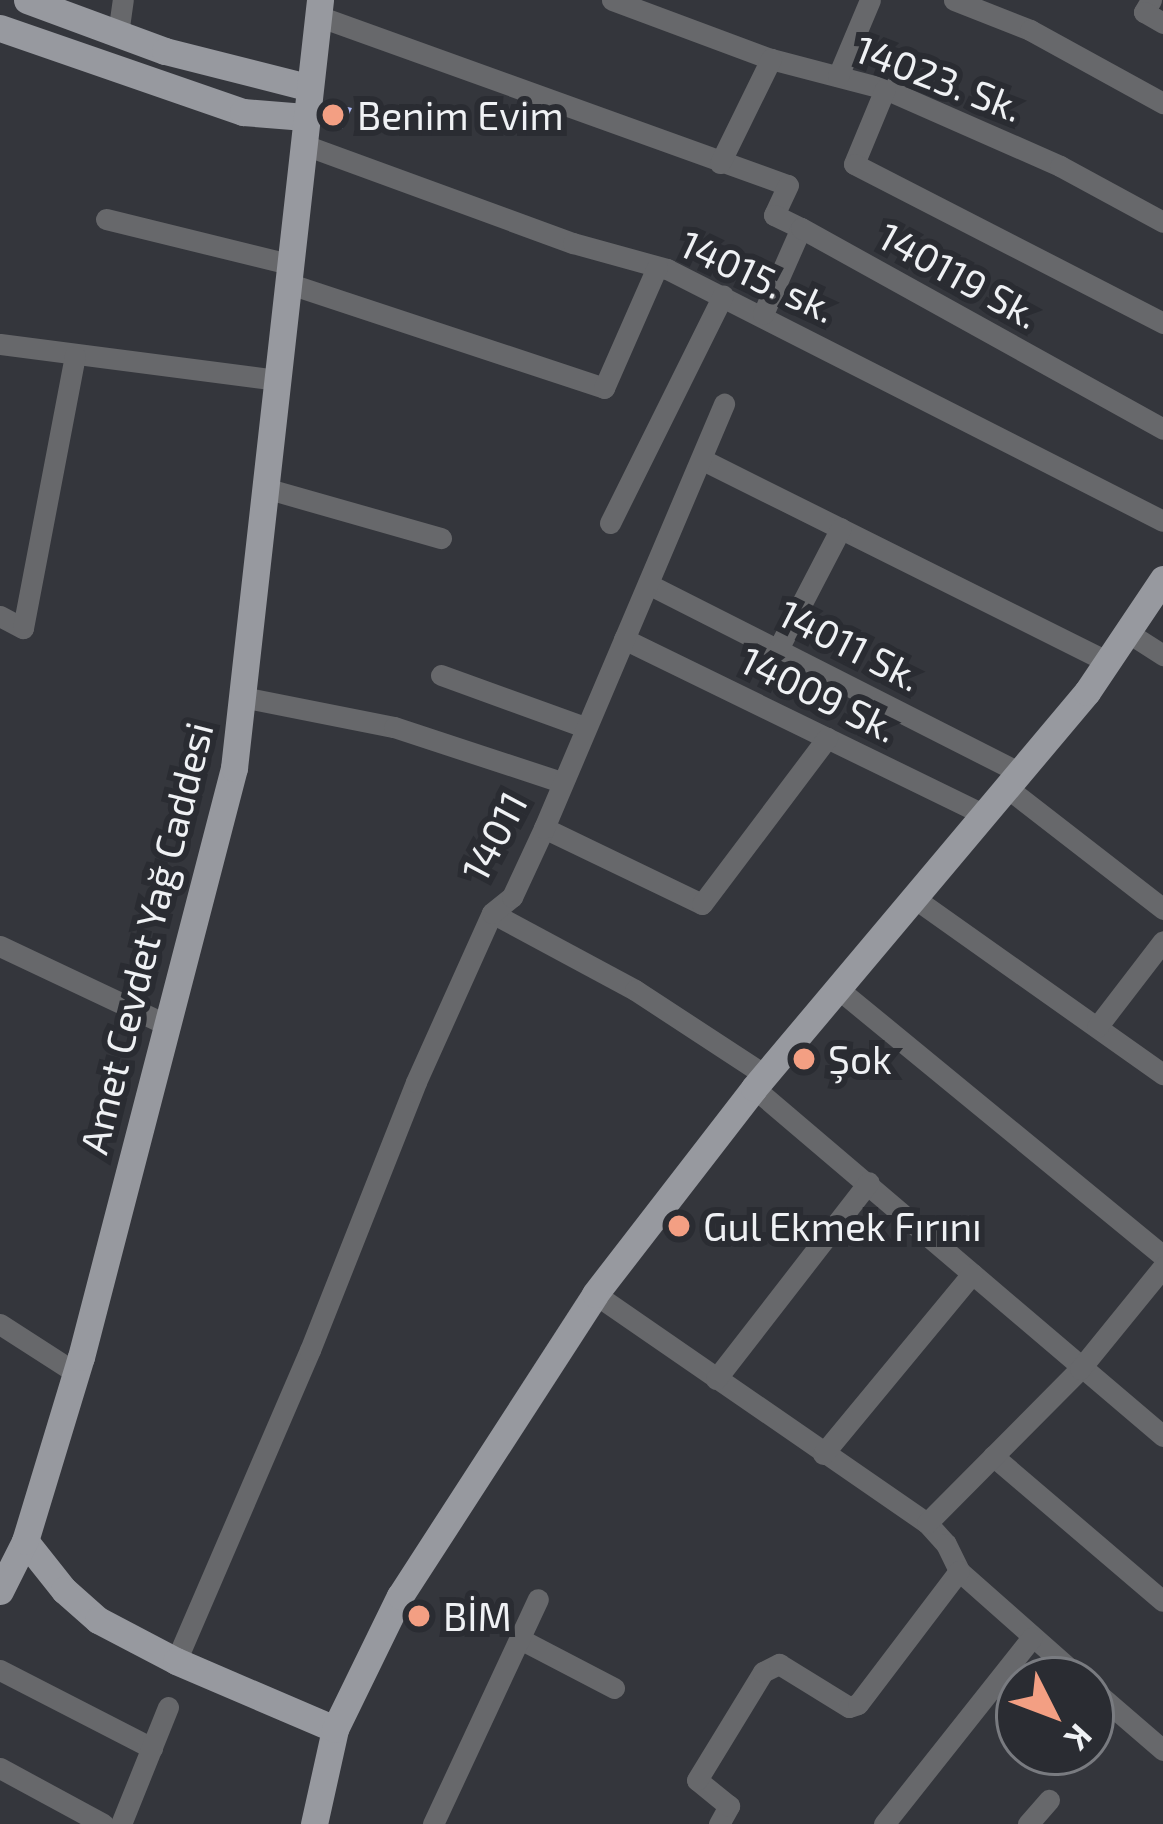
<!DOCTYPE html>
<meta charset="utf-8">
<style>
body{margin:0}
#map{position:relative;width:1163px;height:1824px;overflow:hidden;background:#34363c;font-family:"Exo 2",sans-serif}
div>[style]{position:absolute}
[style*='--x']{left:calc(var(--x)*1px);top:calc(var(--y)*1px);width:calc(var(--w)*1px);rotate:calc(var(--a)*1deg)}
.building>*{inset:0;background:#a8b6f3}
.minor>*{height:21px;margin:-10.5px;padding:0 10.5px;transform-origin:10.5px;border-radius:10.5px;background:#67686b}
.major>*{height:27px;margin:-13.5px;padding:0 13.5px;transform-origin:13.5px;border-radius:13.5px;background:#97999f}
.dots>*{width:33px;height:33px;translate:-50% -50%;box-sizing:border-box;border:6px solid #2a2c32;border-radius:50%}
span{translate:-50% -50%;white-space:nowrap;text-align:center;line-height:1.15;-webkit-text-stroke:12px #2a2c32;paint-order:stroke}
.street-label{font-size:39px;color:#eff1f4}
.poi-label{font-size:39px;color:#eff1f4}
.left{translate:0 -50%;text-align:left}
.north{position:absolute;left:995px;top:1656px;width:120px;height:120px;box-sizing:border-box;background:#2a2c32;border:3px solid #797b80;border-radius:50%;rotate:132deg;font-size:33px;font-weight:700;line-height:48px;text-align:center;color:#eff1f4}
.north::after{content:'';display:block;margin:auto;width:42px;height:54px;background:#f39f83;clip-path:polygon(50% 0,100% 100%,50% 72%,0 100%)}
</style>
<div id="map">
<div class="building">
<i style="clip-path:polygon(323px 102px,352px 108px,342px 129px,317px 122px)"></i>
</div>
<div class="minor">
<i style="--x:612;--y:0;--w:170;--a:20.4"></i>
<i style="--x:771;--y:59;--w:118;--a:14.7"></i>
<i style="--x:885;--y:89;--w:191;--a:23.7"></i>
<i style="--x:1060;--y:166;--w:117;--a:28.5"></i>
<i style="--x:954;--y:0;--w:82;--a:21.5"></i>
<i style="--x:1030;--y:30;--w:152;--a:28.8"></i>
<i style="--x:1151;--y:0;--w:14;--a:120"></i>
<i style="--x:1144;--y:12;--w:22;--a:30"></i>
<i style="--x:318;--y:16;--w:499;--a:19.8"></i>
<i style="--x:788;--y:185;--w:33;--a:115"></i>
<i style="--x:774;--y:215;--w:30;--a:26"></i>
<i style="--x:118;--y:34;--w:34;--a:-82"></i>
<i style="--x:838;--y:76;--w:82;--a:-67.2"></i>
<i style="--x:885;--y:89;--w:81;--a:112.5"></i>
<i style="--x:854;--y:164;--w:348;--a:27.2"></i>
<i style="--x:302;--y:144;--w:289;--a:20.1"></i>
<i style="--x:573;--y:243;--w:98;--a:15.5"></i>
<i style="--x:667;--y:269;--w:556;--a:26.93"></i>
<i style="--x:720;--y:163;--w:116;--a:-63.9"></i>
<i style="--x:106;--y:219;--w:188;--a:13.8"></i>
<i style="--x:287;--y:283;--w:334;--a:18.3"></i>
<i style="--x:604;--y:388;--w:132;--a:-66.3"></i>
<i style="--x:763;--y:314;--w:94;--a:-66.2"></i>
<i style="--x:801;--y:228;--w:414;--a:29"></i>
<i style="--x:0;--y:344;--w:279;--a:7.4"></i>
<i style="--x:703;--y:460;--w:451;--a:26.5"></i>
<i style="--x:265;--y:488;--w:183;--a:15.9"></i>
<i style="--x:610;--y:523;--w:254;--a:-63.6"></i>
<i style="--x:648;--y:584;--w:416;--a:26.9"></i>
<i style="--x:0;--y:616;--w:26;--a:28"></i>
<i style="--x:23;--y:628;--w:277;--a:-79.2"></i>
<i style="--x:1127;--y:632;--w:43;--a:32.6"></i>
<i style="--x:624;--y:639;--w:399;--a:26"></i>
<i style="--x:778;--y:649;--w:136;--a:-62.5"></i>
<i style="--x:441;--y:675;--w:153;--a:19.9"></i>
<i style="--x:242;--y:697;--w:155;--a:11.2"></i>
<i style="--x:394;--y:727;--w:176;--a:18.2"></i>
<i style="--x:1006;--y:787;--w:199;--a:37.8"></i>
<i style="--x:544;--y:828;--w:175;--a:25.7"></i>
<i style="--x:702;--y:904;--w:208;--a:-53"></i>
<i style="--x:914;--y:898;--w:305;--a:35.3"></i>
<i style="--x:492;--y:913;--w:162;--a:28.3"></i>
<i style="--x:635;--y:990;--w:155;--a:33.2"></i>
<i style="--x:0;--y:946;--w:185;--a:25.3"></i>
<i style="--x:837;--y:988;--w:422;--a:39.4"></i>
<i style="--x:1097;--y:1027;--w:108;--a:-52.5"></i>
<i style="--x:754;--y:1088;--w:537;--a:40.39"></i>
<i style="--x:595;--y:1294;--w:403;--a:34.6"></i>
<i style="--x:927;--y:1523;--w:28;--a:48"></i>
<i style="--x:946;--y:1544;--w:30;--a:64"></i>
<i style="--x:959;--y:1571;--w:164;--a:41.5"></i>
<i style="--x:0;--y:1324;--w:90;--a:32.8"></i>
<i style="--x:716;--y:1379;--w:249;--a:-52.2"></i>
<i style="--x:823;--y:1454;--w:234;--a:-50.4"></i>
<i style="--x:993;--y:1456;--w:223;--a:40.5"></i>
<i style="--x:927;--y:1523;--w:217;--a:-45.2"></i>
<i style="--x:1080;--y:1369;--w:132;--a:-50.9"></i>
<i style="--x:520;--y:1639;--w:106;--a:27.5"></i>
<i style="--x:176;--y:1661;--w:339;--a:-66.7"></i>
<i style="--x:310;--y:1350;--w:288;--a:-68.4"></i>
<i style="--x:416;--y:1082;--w:185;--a:-65.8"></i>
<i style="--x:492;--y:913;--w:26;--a:-39"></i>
<i style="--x:512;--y:897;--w:76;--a:-65.1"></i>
<i style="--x:544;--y:828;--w:461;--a:-67"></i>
<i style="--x:0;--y:1670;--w:171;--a:27.2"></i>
<i style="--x:1091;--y:1688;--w:95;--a:40.7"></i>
<i style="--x:0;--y:1768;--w:117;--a:28.5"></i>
<i style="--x:121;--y:1824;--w:126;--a:-68.1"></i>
<i style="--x:433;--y:1824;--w:248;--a:-65"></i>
<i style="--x:719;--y:1824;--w:21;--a:-61"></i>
<i style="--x:729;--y:1806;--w:41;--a:-140.9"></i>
<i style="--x:697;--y:1780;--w:127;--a:-58.6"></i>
<i style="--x:763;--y:1672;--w:18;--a:-27"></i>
<i style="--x:779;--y:1664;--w:82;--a:31.6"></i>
<i style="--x:849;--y:1707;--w:9;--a:-18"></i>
<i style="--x:858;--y:1704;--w:167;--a:-52.8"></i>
<i style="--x:884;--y:1824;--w:238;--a:-51.6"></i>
<i style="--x:1028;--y:1824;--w:32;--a:-49"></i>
</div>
<div class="major">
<i style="--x:27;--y:0;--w:147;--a:20.3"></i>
<i style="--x:165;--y:51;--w:146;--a:14.2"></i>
<i style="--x:0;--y:28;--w:257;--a:19.1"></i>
<i style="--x:243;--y:112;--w:62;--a:4.6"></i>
<i style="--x:25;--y:1541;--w:63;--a:51.5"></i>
<i style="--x:64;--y:1590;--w:45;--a:41.4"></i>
<i style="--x:98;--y:1620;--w:88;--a:27.7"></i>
<i style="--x:176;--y:1661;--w:173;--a:23.2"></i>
<i style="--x:0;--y:1591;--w:56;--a:-63.4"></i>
<i style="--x:25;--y:1541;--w:192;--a:-73.1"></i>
<i style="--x:81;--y:1357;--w:609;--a:-75.44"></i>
<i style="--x:234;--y:768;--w:773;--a:-83.61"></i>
<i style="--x:314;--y:1824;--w:97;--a:-77.5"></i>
<i style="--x:335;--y:1729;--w:148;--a:-64"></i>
<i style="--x:400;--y:1596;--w:359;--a:-57.1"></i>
<i style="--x:595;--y:1294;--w:260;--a:-52.3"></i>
<i style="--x:754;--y:1088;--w:517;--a:-49.94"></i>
<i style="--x:1087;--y:692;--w:136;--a:-56.1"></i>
</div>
<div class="dots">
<i style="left:333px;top:115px;background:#f39f83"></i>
<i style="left:804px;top:1059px;background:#f39f83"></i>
<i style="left:679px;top:1226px;background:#f39f83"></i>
<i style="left:419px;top:1616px;background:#f39f83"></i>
</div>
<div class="street-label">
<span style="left:939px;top:78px;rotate:21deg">14023. Sk.</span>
<span style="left:959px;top:275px;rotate:29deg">140119 Sk.</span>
<span style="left:758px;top:276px;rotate:25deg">14015. sk.</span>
<span style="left:850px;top:645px;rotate:27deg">14011 Sk.</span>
<span style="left:819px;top:694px;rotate:26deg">14009 Sk.</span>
<span style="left:494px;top:836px;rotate:-62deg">14011</span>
<span style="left:146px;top:938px;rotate:-76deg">Amet Cevdet Yağ Caddesi</span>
</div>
<div class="poi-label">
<span class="left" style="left:357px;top:115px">Benim Evim</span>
<span class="left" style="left:828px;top:1059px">Şok</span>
<span class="left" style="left:703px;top:1226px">Gul Ekmek Fırını</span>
<span class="left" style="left:443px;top:1616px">BİM</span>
</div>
<div class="north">K</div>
</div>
